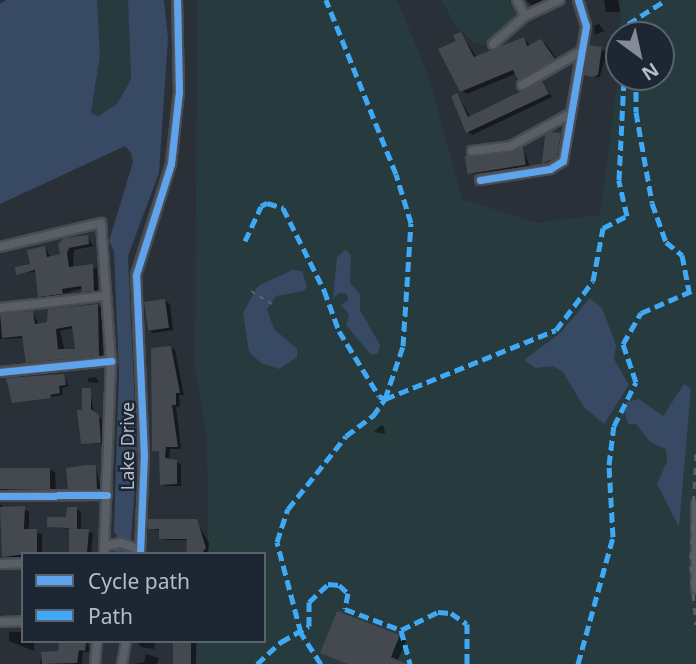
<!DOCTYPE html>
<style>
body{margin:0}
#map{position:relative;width:696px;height:664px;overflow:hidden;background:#2a3038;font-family:"Noto Sans",sans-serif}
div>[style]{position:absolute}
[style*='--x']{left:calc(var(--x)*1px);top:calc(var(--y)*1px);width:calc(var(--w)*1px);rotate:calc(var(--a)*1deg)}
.green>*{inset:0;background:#273a3e}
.water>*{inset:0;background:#384963}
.shadow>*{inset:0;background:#0007;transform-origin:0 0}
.building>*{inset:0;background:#444950;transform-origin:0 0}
.path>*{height:2px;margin-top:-1px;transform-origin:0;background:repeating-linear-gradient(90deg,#5d636a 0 5px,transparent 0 10px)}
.roads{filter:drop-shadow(2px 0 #484c53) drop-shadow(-2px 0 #484c53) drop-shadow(0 2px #484c53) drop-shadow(0 -2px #484c53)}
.minor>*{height:8px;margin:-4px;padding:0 4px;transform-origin:4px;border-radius:4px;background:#5a5e66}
.rail>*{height:2.5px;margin-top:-1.25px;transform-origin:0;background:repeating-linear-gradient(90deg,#595d64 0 7px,transparent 0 14px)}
.quiet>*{height:5px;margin-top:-2.5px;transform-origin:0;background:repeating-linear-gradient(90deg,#3fa9f5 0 10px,transparent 0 15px)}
.cycleway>*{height:7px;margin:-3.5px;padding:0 3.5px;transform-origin:3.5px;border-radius:3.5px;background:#60a3ed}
span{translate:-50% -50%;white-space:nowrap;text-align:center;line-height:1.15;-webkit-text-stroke:5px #1d2633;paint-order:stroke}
.street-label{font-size:18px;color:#b4bcc9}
.legend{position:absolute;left:21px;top:552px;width:245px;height:91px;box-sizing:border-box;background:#1d2633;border:2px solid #59626f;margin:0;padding:9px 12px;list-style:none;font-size:21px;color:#b4bcc9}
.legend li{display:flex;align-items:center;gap:14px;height:35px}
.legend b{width:35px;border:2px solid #59626f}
.north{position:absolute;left:605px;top:21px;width:70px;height:70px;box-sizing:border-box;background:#1d2633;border:2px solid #59626f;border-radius:50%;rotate:147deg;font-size:19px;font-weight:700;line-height:28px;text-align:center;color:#b4bcc9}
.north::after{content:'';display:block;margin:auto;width:24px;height:32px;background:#848b96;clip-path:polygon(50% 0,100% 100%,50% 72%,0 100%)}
</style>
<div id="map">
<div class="green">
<i style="clip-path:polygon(97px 0,128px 0,131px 79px,117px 104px,98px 116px,91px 113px,100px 55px)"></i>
<i style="clip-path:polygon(197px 0,397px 0,428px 75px,462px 199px,537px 223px,600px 215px,619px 71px,619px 77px,661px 77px,661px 35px,621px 35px,620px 0,696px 0,696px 664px,195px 664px,198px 641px,264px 641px,264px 554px,208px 554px,207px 436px,195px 370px)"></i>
<i style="clip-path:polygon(441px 0,509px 0,520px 20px,508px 34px,487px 46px,473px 42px,456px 26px)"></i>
</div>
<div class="water">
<i style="clip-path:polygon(6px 0,97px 0,100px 55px,91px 113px,98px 116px,117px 104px,131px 79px,128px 0,164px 0,168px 38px,159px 173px,128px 256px,137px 453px,130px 554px,113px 554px,118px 538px,114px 531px,119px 373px,114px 251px,109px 241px,133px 162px,131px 153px,125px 146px,0 204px,0 4px)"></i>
<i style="clip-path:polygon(346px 249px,351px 256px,350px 283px,360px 294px,360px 310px,380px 345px,378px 353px,371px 355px,346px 325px,349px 314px,341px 305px,348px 300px,347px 294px,339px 293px,333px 298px,337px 257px)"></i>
<i style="clip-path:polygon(292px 270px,302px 271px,307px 286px,304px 291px,276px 296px,267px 309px,274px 329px,297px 349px,297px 357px,279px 369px,261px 363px,249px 352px,243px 313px,258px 286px)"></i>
<i style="clip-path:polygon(590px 298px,602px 308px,616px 345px,614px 359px,629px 385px,604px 424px,584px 407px,563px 372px,553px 366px,535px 368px,524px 360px,560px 333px)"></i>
<i style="clip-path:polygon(684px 384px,691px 389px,679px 527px,657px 484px,667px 461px,666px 449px,650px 442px,636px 424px,628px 424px,624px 410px,626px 402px,639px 399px,663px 416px)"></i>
</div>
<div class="shadow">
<i style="clip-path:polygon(526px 0,542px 0,542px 2px,533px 6px)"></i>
<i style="clip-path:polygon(604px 0,618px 0,620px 12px,606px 12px)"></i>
<i style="clip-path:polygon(599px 24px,604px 31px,595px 35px,594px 26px)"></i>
<i style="clip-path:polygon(461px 34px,477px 58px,524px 39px,531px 46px,541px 41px,546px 44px,559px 62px,524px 82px,517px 73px,467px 94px,461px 90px)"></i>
<i style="left:591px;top:47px;width:17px;height:27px;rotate:17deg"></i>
<i style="clip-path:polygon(542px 83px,552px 97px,472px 135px,468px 132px,457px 95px,471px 118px)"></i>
<i style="clip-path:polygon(560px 135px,565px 137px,562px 153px,547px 163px,561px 159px,548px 165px,544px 163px)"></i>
<i style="clip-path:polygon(523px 149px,530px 167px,470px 174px)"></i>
<i style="clip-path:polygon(87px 237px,93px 246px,74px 250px,73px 269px,97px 268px,98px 292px,88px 294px,84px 288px,44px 299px,39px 296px,37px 272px,18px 273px,32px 265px,45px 248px,51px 258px,62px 256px,60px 244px)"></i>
<i style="clip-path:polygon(165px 301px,170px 304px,173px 330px,153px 333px,148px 330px)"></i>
<i style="clip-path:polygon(evenodd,97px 305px,102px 308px,103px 358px,33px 365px,28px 362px,24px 338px,0 339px,0 313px,33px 313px,39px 325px,97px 305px,74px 328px,77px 350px,65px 352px,60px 331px,74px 328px)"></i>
<i style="clip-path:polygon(171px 348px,175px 350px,184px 395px,179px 395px,180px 406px,176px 407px,181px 449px,170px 449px,169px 461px,181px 464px,181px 486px,166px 486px,161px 484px,160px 452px,154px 450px)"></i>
<i style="clip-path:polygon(64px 376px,69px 386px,62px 388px,63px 395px,14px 402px)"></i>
<i style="clip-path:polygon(96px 377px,99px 383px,88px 382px,88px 378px)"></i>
<i style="clip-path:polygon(90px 390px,94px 413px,102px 419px,104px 444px,82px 443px)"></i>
<i style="clip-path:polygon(381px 425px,384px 427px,385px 434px,374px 432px)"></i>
<i style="clip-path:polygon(96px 467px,101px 490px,69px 488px)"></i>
<i style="clip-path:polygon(49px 469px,55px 472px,56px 491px,6px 491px,0 496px,0 470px)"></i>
<i style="clip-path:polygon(0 503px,3px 507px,29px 511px,29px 531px,42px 534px,42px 554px,23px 554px,23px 559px,4px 556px)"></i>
<i style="clip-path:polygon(77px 509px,81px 512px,81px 531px,93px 533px,91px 554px,71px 554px,71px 529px,49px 526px,68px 519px)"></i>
<i style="clip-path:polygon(196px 521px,209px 543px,208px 554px,186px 554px,188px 540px,165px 540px,161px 531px,149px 528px)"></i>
<i style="clip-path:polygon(9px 632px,23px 632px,23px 641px,34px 641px,34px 651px,9px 641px)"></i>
<i style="clip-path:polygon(399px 637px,406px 641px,397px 662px,401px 664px,349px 664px)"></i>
<i style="clip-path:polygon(61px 641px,88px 641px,89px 652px,83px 652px,82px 664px,40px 664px,42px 654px,60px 653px)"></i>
<i style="clip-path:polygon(137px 641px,155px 641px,154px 649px,141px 647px)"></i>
<i style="left:176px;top:641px;width:20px;height:23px"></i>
<i style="clip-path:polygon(146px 654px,159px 658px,157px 664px,134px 664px,144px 662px)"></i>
</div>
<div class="building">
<i style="clip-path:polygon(461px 32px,474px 57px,524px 37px,527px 46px,541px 39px,555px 59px,518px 80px,513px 70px,460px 92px,438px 49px,456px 41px,453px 35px)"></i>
<i style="clip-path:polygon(589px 45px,602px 47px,598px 75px,592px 77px,584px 75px)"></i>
<i style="clip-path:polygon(542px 81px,549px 94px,466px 133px,451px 96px,457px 93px,468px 117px)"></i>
<i style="clip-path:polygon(551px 132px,561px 133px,557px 157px,542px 164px,545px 135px)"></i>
<i style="left:523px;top:147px;width:18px;height:59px;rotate:81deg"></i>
<i style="clip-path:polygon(88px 235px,89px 244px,69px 248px,67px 253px,69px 267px,93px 264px,94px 291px,82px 292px,81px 286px,62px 289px,63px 294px,38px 297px,35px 270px,16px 275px,15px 267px,30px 264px,27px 250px,45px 246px,47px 257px,60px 254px,58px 244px,64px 238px)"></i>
<i style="left:165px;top:299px;width:29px;height:21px;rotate:82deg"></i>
<i style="clip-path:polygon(evenodd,98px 304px,99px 356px,26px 363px,22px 336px,2px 338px,0 314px,33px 311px,35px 324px,47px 322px,48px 309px,98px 304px,72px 326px,75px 349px,58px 349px,56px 329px,72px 326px)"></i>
<i style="clip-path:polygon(171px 346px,180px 393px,176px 393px,176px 405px,172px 405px,178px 447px,166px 447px,165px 458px,177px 460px,177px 484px,160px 485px,159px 451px,152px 451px,151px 348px)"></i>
<i style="clip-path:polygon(64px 374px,66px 385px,59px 386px,60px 393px,50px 395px,51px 398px,12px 403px,6px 378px)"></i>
<i style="clip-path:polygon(82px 388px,91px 388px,91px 409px,99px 415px,101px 443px,81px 444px,77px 410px,82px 410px)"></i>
<i style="clip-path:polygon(87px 465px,96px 465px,97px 489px,68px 489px,66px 468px)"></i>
<i style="left:0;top:468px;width:50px;height:21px"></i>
<i style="clip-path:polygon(25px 506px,24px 529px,37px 529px,37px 553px,2px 557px,0 507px)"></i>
<i style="clip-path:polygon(67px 507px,77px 507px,77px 529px,89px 529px,87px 554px,69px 554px,69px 528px,47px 527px,47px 517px,66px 517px)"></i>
<i style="clip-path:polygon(148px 519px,197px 519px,206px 548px,201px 554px,186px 554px,187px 539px,159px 539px,159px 529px,148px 529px)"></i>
<i style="clip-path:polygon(337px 611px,400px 635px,391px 657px,407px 664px,348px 664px,320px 653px)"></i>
<i style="clip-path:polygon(59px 641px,86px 643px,85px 651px,79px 650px,77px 663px,42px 664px,41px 652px,58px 651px)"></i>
<i style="left:173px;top:641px;width:18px;height:23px"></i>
</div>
<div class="path">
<i style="--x:251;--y:291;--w:25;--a:32"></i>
</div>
<div class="roads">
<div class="minor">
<i style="--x:517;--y:0;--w:18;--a:63"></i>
<i style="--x:493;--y:44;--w:43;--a:-41.2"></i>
<i style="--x:525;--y:16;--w:38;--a:-25"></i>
<i style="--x:522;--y:85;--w:69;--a:-29.5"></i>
<i style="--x:472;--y:151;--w:39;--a:-7"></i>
<i style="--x:511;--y:146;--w:67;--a:-28.5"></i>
<i style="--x:480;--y:180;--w:71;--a:-8.9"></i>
<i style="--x:550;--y:169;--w:15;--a:-32"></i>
<i style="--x:563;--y:161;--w:137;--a:-80.3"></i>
<i style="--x:586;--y:26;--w:27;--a:-107"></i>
<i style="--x:0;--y:247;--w:104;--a:-13.4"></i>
<i style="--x:101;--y:223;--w:138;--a:85.9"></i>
<i style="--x:111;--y:361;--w:193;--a:92.1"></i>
<i style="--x:0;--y:308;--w:107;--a:-6.5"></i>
<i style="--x:0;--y:372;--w:112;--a:-5.7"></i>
<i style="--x:0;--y:496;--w:107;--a:-0.5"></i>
<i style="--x:696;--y:505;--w:84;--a:90"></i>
<i style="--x:105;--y:546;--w:16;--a:-11"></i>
<i style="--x:121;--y:543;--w:20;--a:20"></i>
<i style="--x:140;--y:554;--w:98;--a:-87.7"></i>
<i style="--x:144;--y:456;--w:181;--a:-92.5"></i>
<i style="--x:136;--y:275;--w:116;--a:-72.5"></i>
<i style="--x:171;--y:164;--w:72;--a:-83.7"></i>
<i style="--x:179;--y:92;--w:92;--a:-91.2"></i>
<i style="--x:0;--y:564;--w:23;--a:-2"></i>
<i style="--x:0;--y:622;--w:23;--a:-2"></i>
<i style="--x:95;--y:664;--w:23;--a:-85"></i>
<i style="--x:122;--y:664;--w:23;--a:-80"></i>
</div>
</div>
<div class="rail">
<i style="--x:696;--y:454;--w:112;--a:92.6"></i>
<i style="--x:691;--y:566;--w:59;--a:85.2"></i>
</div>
<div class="quiet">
<i style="--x:628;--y:35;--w:11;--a:-90"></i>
<i style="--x:628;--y:24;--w:45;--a:-32.3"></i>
<i style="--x:636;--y:77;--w:35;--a:90"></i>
<i style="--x:636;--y:112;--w:92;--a:80"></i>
<i style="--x:652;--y:203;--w:41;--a:70.3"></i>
<i style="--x:666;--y:242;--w:21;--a:39"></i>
<i style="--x:682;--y:255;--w:37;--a:79"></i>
<i style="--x:245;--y:241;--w:38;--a:-65"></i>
<i style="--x:261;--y:206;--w:7;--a:-27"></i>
<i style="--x:267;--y:203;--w:17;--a:17"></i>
<i style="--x:283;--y:208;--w:92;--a:63.4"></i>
<i style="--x:324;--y:290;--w:44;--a:69.9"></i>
<i style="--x:339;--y:331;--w:76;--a:58.4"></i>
<i style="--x:379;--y:396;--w:7;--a:27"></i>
<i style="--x:385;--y:399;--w:184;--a:-22"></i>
<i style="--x:556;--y:330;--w:61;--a:-52.9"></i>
<i style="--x:593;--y:281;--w:54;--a:-79.3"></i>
<i style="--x:603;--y:228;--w:27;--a:-27"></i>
<i style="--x:627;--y:216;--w:37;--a:-103"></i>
<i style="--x:619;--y:180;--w:103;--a:-87.2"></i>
<i style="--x:401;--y:630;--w:41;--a:-25.9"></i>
<i style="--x:438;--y:612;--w:13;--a:4"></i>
<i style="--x:451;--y:613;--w:19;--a:35"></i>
<i style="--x:467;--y:624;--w:40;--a:90"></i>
<i style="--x:257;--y:664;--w:33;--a:-43"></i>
<i style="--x:281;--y:642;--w:32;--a:-30"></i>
<i style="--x:309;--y:626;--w:24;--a:-90"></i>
<i style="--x:309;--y:602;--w:26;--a:-43"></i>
<i style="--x:328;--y:584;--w:11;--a:5"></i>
<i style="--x:339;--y:585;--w:12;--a:42"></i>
<i style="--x:348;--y:593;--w:16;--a:101"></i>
<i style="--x:345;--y:609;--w:60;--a:20.6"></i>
<i style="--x:401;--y:630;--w:35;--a:75"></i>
<i style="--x:321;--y:664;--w:37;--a:-123"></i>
<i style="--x:301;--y:633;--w:94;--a:-104.8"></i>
<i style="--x:277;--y:542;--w:35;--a:-72"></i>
<i style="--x:288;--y:509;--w:93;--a:-51.5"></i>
<i style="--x:346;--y:436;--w:34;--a:-37"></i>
<i style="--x:373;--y:416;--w:21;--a:-55"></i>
<i style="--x:385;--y:399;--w:56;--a:-71.2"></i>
<i style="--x:403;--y:346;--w:123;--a:-86.3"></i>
<i style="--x:411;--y:223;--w:51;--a:-107"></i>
<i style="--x:396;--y:174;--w:188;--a:-111.9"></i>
<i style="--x:578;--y:664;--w:132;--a:-74.6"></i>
<i style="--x:613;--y:537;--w:72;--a:-93.2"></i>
<i style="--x:609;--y:465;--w:39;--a:-83"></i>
<i style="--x:614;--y:426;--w:49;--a:-63.4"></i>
<i style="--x:636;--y:382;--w:40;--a:-108.9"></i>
<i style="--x:623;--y:344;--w:36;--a:-60"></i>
<i style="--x:641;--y:313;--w:60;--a:-23.6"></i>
</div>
<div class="cycleway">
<i style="--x:480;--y:180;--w:71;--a:-8.9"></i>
<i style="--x:550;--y:169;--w:15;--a:-32"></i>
<i style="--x:563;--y:161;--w:137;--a:-80.3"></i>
<i style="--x:586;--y:26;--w:27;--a:-107"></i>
<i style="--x:0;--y:372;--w:112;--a:-5.7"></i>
<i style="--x:0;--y:496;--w:107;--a:-0.5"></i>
<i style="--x:140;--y:554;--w:98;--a:-87.7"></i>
<i style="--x:144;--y:456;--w:181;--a:-92.5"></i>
<i style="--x:136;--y:275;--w:116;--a:-72.5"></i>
<i style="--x:171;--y:164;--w:72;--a:-83.7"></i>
<i style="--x:179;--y:92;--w:92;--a:-91.2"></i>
</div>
<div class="street-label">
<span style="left:127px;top:446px;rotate:-90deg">Lake Drive</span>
</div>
<ul class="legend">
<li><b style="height:9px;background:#60a3ed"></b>Cycle path</li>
<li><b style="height:9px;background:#3fa9f5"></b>Path</li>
</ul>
<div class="north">N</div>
</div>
